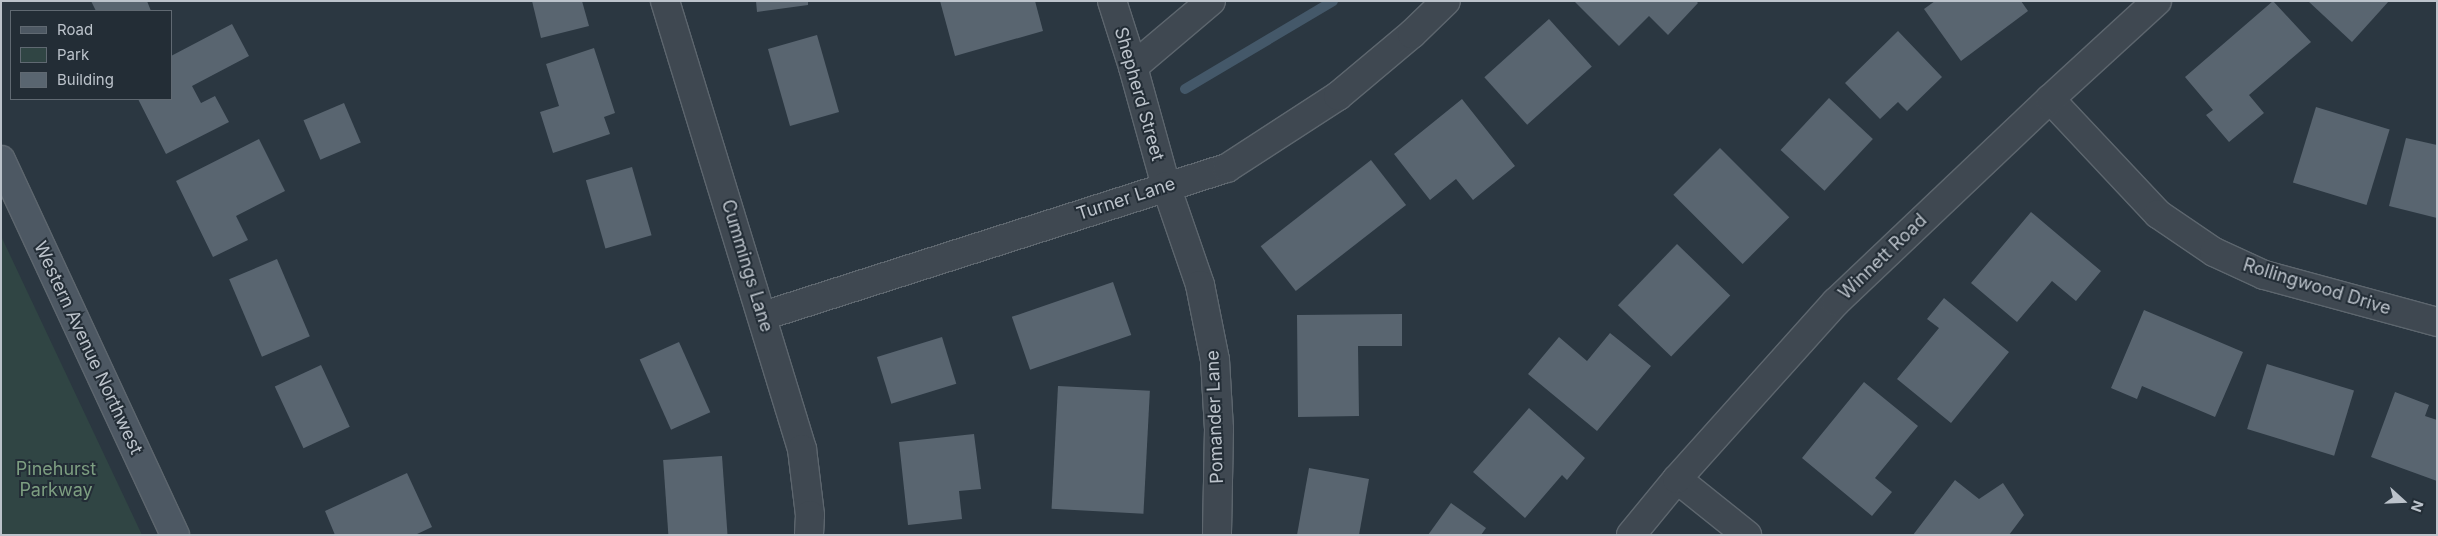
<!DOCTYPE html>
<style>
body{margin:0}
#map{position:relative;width:2438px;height:536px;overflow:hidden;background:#2b3741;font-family:Inter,sans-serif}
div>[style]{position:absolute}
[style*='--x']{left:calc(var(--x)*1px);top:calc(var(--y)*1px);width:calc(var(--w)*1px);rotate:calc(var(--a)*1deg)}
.green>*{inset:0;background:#304544}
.stream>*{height:10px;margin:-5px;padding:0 5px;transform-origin:5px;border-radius:5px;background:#445869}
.building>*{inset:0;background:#596570;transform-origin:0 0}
.roads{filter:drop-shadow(1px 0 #5d666e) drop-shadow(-1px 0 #5d666e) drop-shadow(0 1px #5d666e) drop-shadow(0 -1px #5d666e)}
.street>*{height:28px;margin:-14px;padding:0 14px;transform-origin:14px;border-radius:14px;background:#3f4851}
.secondary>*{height:28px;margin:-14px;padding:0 14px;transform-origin:14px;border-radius:14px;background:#4d5863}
span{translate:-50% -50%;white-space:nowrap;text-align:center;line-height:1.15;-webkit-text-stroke:4px #232d36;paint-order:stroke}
.street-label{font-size:18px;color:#bcc3cb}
.park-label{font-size:18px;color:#7d9e81}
.frame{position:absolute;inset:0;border:2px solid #bcc3cb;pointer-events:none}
.legend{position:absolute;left:10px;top:10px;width:162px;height:90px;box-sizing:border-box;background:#232d36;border:1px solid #606972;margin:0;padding:6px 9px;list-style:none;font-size:15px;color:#bcc3cb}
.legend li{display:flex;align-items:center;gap:10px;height:25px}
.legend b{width:25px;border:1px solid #606972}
.north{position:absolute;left:2378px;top:476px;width:50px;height:50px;-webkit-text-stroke:4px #232d36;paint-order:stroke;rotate:110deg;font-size:14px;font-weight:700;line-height:20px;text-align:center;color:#bcc3cb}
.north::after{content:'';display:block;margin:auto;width:18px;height:22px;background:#bcc3cb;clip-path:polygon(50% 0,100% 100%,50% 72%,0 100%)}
</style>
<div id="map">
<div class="green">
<i style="clip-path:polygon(1px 236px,142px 535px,1px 535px)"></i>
</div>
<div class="stream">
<i style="--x:1185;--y:89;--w:172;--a:-30.7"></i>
</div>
<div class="building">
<i style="clip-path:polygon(91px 1px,147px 1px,151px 11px,96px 11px)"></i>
<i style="clip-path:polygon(532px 1px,582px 1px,589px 26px,541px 38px)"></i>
<i style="clip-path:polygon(756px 1px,808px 1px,808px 5px,757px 12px)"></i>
<i style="clip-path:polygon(940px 1px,1035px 1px,1043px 31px,955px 56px)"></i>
<i style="clip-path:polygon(1574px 1px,1696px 1px,1698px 3px,1668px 35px,1649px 16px,1619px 46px)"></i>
<i style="clip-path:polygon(1935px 1px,2021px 1px,2028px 11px,1961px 61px,1924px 9px)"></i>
<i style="clip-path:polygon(2273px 1px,2311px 42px,2249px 95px,2264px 113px,2229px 142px,2206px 115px,2213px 110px,2185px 77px)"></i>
<i style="clip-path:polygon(2308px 1px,2389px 1px,2352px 42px)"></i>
<i style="left:1549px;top:19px;width:64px;height:87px;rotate:48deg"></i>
<i style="clip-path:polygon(232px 24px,249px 56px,192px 86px,201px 103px,215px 96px,229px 122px,166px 154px,138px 99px,171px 99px,171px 56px)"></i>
<i style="clip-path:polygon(1898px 31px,1942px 77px,1907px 111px,1898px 102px,1880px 119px,1845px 83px)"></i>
<i style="left:817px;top:35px;width:80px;height:51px;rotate:74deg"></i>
<i style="clip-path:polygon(594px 48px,615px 113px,604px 117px,610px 134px,553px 153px,540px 112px,559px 106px,546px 64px)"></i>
<i style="left:1829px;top:98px;width:60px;height:71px;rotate:43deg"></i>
<i style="clip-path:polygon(1462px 99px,1515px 166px,1473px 200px,1456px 179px,1430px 200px,1394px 154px)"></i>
<i style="left:344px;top:103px;width:43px;height:44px;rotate:67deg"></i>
<i style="left:2316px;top:107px;width:77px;height:79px;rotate:17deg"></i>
<i style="clip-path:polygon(2406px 138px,2437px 145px,2437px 218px,2389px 206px)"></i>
<i style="clip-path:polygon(259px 139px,285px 191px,236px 216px,248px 240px,213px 257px,176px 181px)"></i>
<i style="left:1720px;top:148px;width:98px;height:66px;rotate:45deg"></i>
<i style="left:1371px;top:160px;width:57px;height:140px;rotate:52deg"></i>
<i style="left:632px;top:167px;width:71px;height:48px;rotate:74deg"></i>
<i style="clip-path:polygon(2031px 212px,2101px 271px,2076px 301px,2052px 281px,2017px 322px,1971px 283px)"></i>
<i style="left:1677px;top:244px;width:74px;height:85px;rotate:44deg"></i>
<i style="left:277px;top:259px;width:84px;height:52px;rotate:67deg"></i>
<i style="left:1113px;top:282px;width:56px;height:107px;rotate:71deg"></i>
<i style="clip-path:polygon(1944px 298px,2009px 352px,1951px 423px,1897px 379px,1939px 328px,1927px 319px)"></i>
<i style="clip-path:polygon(2144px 310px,2243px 352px,2215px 417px,2142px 386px,2137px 399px,2111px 388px)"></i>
<i style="clip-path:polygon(1402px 314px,1402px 346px,1358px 346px,1359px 416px,1298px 417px,1297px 315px)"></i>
<i style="clip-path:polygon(1610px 333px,1651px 366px,1597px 431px,1528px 374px,1559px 337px,1587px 361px)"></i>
<i style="left:942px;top:337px;width:49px;height:68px;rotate:73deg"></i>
<i style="left:679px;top:342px;width:77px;height:43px;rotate:66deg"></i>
<i style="left:2267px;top:364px;width:91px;height:68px;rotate:17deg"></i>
<i style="left:321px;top:365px;width:68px;height:51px;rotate:65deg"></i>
<i style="clip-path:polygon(1864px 382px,1918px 426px,1875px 478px,1892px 492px,1872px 516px,1802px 458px)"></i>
<i style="left:1058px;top:386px;width:92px;height:123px;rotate:3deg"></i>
<i style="clip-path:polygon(2395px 392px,2429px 405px,2425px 416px,2437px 420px,2437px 481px,2371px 457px)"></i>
<i style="clip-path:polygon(1529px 408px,1585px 458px,1567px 480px,1562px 475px,1525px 518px,1473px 472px)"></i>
<i style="clip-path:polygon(974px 434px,981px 489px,959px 491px,962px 519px,908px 525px,899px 442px)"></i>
<i style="left:722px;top:456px;width:79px;height:59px;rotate:86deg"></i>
<i style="clip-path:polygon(1309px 468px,1369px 479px,1359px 535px,1297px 535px)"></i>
<i style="clip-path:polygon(407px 473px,432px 527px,415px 535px,335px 535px,325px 511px)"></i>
<i style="clip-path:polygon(1955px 480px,1979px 499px,2003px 483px,2024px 515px,2009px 535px,1913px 535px)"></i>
<i style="clip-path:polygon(1451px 503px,1486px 528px,1481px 535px,1428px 535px)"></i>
</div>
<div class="roads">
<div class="street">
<i style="--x:665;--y:1;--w:468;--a:73"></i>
<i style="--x:802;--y:449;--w:66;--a:83.1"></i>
<i style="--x:810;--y:515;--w:20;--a:93"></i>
<i style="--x:1112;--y:1;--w:69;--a:72.3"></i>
<i style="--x:1133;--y:67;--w:123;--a:74.5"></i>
<i style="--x:1166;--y:186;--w:105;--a:71"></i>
<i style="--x:1200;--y:285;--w:76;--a:78.7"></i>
<i style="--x:1215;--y:360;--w:69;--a:86.7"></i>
<i style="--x:1219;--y:429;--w:106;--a:91.1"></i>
<i style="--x:1133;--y:67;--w:102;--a:-40.2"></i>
<i style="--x:2050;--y:99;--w:158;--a:46.8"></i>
<i style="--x:2158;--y:214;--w:68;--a:34.2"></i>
<i style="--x:2214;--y:252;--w:55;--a:24.7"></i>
<i style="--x:2264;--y:275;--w:179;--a:15.2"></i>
<i style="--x:763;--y:316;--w:487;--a:-17.7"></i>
<i style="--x:1227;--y:168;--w:132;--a:-33"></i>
<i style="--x:1338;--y:96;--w:97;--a:-40"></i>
<i style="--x:1412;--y:34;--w:47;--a:-44.1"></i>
<i style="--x:1677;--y:479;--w:90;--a:38.7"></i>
<i style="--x:1631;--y:535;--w:72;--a:-50.6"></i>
<i style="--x:1677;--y:479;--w:238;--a:-48.1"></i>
<i style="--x:1836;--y:302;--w:295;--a:-43.5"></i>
<i style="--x:2050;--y:99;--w:145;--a:-42.5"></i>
</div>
<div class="secondary">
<i style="--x:1;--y:160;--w:413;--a:65.1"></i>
</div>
</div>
<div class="street-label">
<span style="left:1139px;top:94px;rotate:74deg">Shepherd Street</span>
<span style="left:1126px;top:199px;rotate:-18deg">Turner Lane</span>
<span style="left:1883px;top:257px;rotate:-44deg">Winnett Road</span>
<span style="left:747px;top:266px;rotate:73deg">Cummings Lane</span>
<span style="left:2317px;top:287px;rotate:17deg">Rollingwood Drive</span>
<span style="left:88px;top:348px;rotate:65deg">Western Avenue Northwest</span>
<span style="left:1215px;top:417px;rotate:-92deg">Pomander Lane</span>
</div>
<div class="park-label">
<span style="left:56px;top:480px">Pinehurst<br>Parkway</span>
</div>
<div class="frame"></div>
<ul class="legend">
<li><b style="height:6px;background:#4d5863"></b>Road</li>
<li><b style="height:14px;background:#304544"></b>Park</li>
<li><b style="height:14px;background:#596570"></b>Building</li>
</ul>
<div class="north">N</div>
</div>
